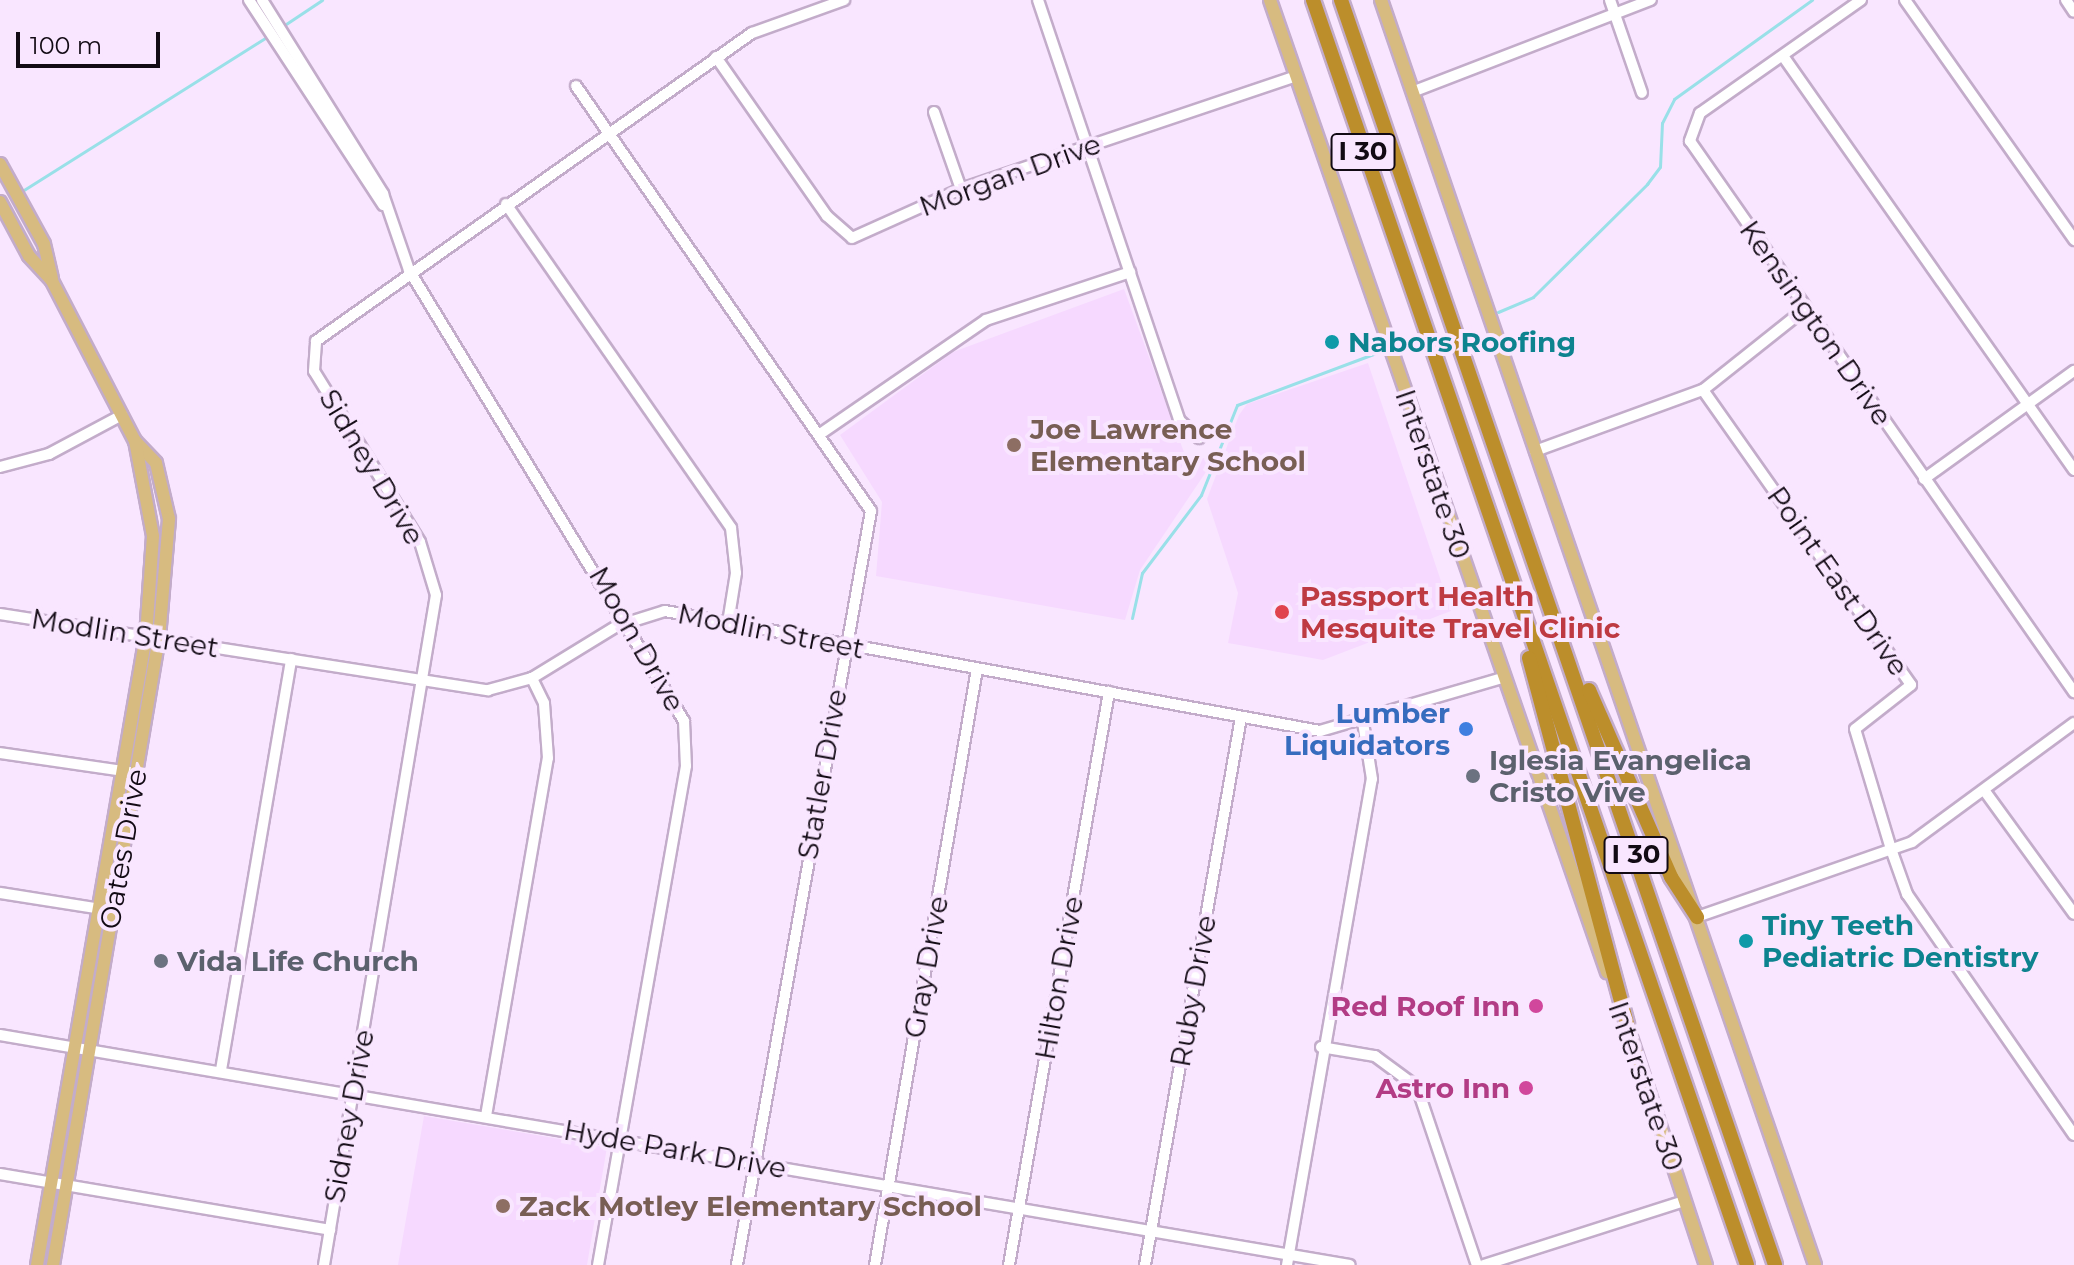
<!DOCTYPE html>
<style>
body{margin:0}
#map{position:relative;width:2074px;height:1265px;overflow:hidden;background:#f9e6ff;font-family:Montserrat,sans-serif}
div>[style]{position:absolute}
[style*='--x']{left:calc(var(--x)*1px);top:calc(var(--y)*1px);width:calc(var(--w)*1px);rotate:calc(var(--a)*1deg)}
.built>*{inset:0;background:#f6d9ff}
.stream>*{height:3px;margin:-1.5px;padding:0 1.5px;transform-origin:1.5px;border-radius:1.5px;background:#99e0e8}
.roads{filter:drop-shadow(2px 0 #c3acca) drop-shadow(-2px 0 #c3acca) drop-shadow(0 2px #c3acca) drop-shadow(0 -2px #c3acca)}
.minor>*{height:10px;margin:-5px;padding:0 5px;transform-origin:5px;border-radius:5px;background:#fff}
.major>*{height:12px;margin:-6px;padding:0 6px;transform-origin:6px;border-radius:6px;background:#d7bb80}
.highway>*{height:14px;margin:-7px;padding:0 7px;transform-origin:7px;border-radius:7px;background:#bc8e2b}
.dots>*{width:22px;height:22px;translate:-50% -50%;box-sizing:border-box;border:4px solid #f9e6ff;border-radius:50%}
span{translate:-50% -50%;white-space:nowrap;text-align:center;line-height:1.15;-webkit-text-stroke:8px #f9e6ff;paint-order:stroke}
.shield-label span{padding:2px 6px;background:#f9e6ff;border:2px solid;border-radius:6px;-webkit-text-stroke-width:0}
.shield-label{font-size:26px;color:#120a14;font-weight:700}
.street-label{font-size:28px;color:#120a14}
.culture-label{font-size:28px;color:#0d838f;font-weight:700}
.left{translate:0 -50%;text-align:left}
.education-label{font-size:28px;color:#785e54;font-weight:700}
.health-label{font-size:28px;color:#be3a42;font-weight:700}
.shop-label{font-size:28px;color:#366cbe;font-weight:700}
.right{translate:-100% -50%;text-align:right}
.worship-label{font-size:28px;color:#5b616d;font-weight:700}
.hotel-label{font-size:28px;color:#b23c85;font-weight:700}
.scale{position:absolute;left:16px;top:32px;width:144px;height:36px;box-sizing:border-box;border:4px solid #120a14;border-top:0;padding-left:10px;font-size:24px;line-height:28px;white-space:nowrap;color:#120a14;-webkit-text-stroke:6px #f9e6ff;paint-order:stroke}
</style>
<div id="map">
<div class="built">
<i style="clip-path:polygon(1124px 289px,1185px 455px,1214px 460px,1140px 570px,1125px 620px,876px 576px,882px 502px,840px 435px,953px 352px)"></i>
<i style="clip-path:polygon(1368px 363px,1451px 611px,1323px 660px,1228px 643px,1238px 593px,1207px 499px,1239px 415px,1247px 404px)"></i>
<i style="clip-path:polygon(424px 1116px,607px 1147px,587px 1265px,398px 1265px)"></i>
</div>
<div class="stream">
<i style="--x:283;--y:26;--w:47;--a:-33.7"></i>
<i style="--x:19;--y:193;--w:297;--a:-32.2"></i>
<i style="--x:1498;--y:312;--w:38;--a:-23"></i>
<i style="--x:1533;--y:297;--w:161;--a:-44.7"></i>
<i style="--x:1647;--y:184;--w:21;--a:-53"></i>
<i style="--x:1660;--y:167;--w:44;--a:-87.4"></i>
<i style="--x:1662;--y:123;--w:27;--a:-63"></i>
<i style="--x:1674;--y:99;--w:170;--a:-35.7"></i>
<i style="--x:1132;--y:618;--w:46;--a:-77.5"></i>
<i style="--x:1142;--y:573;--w:98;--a:-52.9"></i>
<i style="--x:1201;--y:495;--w:97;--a:-68.2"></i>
<i style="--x:1237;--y:405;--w:152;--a:-20.5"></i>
</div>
<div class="roads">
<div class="minor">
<i style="--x:249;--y:0;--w:245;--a:56.8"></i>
<i style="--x:262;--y:0;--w:229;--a:58"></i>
<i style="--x:383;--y:194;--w:80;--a:71.1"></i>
<i style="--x:409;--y:270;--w:528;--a:58.63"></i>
<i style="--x:684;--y:721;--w:45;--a:87.5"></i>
<i style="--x:686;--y:766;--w:507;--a:100"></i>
<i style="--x:1038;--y:0;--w:443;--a:71.4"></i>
<i style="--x:1179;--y:420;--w:27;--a:42"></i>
<i style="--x:1610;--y:0;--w:98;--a:71"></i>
<i style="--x:1861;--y:0;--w:197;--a:144.9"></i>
<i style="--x:1700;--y:113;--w:30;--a:110"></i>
<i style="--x:1690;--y:141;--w:672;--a:55.13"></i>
<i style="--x:1905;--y:0;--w:294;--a:54.8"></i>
<i style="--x:2066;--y:0;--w:14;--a:56"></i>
<i style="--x:1783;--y:56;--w:506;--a:54.9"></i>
<i style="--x:716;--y:57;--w:194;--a:55.1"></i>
<i style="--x:827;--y:216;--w:33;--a:41"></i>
<i style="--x:852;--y:238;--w:120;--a:-24.2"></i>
<i style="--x:961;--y:189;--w:354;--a:-18.6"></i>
<i style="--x:576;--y:86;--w:517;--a:55.23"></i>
<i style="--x:871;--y:511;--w:766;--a:100.08"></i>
<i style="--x:1412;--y:92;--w:256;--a:-21.1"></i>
<i style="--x:934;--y:112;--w:82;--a:70.7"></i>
<i style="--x:506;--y:204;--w:394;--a:55.2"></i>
<i style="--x:731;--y:528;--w:45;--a:83.7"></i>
<i style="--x:736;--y:573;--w:51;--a:99.1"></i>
<i style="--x:1703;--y:390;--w:361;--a:54.8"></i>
<i style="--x:1911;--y:685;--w:71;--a:141.8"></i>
<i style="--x:1855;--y:729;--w:125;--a:73.3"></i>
<i style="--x:1891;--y:849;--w:48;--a:70.4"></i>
<i style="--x:1907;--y:894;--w:293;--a:55.3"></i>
<i style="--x:820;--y:434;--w:201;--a:-34.5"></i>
<i style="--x:986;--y:320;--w:152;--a:-18.4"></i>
<i style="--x:1535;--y:451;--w:179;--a:-20"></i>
<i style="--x:1703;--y:390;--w:132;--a:-38.5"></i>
<i style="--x:0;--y:467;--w:51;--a:-14.9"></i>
<i style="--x:49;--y:454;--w:83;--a:-28.1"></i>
<i style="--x:1924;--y:479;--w:185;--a:-35.8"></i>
<i style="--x:0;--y:614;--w:494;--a:8.9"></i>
<i style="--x:488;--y:690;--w:46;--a:-15.3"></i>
<i style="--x:532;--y:678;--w:100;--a:-31.5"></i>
<i style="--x:617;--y:626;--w:50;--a:-17.4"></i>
<i style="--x:665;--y:611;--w:666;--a:10.38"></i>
<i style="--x:1320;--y:731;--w:191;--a:-16.2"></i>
<i style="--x:0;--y:753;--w:131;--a:8.3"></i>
<i style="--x:1984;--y:790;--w:153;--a:54"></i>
<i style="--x:0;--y:893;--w:108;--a:9"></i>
<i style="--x:1697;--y:917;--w:228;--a:-19.2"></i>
<i style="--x:1912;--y:842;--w:201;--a:-36.3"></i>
<i style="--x:0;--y:1035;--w:1369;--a:9.67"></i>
<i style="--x:1321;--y:1047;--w:55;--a:9.5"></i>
<i style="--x:1375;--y:1056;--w:52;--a:36.4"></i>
<i style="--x:1417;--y:1087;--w:188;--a:71.4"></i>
<i style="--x:221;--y:1070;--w:417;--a:-80.3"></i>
<i style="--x:486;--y:1116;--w:363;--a:-80.2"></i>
<i style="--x:548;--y:758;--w:55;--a:-94.2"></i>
<i style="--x:544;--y:703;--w:28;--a:-116"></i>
<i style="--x:0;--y:1174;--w:335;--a:9.6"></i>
<i style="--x:324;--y:1265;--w:679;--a:-80.51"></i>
<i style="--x:436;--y:595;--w:55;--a:-106.8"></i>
<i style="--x:420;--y:542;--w:201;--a:-121.8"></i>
<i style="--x:314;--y:371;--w:30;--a:-86"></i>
<i style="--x:316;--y:341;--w:534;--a:-35.24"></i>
<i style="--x:752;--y:33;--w:98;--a:-19.7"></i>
<i style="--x:875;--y:1265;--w:605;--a:-80.29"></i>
<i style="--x:1009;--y:1265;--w:582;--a:-80.1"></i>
<i style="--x:1145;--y:1265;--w:556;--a:-80.06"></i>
<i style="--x:1287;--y:1265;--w:493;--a:-80.1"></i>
<i style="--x:1372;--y:779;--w:58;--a:-99"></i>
<i style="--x:1484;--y:1265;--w:211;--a:-17.7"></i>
</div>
<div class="major">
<i style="--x:1270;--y:0;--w:1029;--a:70.88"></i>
<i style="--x:1381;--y:0;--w:1337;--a:71.06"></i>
<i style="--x:0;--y:164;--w:91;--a:61.2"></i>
<i style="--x:44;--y:244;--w:35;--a:77"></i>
<i style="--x:0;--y:202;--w:61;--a:61.8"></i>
<i style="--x:29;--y:256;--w:34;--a:47"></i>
<i style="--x:52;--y:281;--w:180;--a:62.6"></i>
<i style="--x:135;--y:441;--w:30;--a:46"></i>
<i style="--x:156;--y:463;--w:57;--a:76.9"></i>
<i style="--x:169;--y:519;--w:118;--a:94.8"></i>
<i style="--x:159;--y:637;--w:637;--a:99.58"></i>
<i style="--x:1625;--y:1019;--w:259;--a:71.8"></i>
<i style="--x:37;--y:1265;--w:638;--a:-80.17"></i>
<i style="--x:146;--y:636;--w:100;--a:-86"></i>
<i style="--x:153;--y:536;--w:97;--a:-100.7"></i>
</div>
<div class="highway">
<i style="--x:1313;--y:0;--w:1337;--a:71.06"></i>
<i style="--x:1341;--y:0;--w:1337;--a:71.06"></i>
<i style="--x:1529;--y:658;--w:380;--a:75"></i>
<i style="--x:1589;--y:690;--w:204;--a:66.3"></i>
<i style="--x:1671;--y:877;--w:48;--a:57"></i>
</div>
</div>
<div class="dots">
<i style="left:1332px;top:342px;background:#0f9aa8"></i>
<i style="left:1014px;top:445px;background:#8d6e63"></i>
<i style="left:1282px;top:612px;background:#e0444e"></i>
<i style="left:1466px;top:729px;background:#3f7fe0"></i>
<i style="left:1473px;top:776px;background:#6b7280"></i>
<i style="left:1746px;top:941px;background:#0f9aa8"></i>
<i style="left:161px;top:961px;background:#6b7280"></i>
<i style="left:1536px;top:1006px;background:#d1479c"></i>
<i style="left:1526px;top:1088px;background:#d1479c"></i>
<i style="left:503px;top:1206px;background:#8d6e63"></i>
</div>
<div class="shield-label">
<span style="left:1363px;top:152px">I 30</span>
<span style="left:1636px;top:855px">I 30</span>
</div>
<div class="street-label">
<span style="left:1010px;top:175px;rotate:-20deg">Morgan Drive</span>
<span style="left:1816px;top:323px;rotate:55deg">Kensington Drive</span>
<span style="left:372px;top:467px;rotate:59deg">Sidney Drive</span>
<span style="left:1433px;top:474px;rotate:71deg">Interstate 30</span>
<span style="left:1838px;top:581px;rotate:55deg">Point East Drive</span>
<span style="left:771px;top:631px;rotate:11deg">Modlin Street</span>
<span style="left:125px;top:633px;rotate:9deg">Modlin Street</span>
<span style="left:637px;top:639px;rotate:60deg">Moon Drive</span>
<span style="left:822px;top:774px;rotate:-80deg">Statler Drive</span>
<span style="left:123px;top:849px;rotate:-80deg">Oates Drive</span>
<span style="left:926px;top:967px;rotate:-80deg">Gray Drive</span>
<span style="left:1059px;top:978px;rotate:-80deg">Hilton Drive</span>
<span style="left:1193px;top:991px;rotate:-80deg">Ruby Drive</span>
<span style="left:1646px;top:1086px;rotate:71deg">Interstate 30</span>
<span style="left:349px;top:1116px;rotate:-80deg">Sidney Drive</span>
<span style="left:675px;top:1149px;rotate:10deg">Hyde Park Drive</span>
</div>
<div class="culture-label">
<span class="left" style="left:1348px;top:342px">Nabors Roofing</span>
<span class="left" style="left:1762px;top:941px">Tiny Teeth<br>Pediatric Dentistry</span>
</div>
<div class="education-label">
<span class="left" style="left:1030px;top:445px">Joe Lawrence<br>Elementary School</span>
<span class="left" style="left:519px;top:1206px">Zack Motley Elementary School</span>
</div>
<div class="health-label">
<span class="left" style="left:1300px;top:612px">Passport Health<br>Mesquite Travel Clinic</span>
</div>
<div class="shop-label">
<span class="right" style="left:1450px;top:729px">Lumber<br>Liquidators</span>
</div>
<div class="worship-label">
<span class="left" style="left:1489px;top:776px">Iglesia Evangelica<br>Cristo Vive</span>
<span class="left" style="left:177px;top:961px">Vida Life Church</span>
</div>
<div class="hotel-label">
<span class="right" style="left:1520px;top:1006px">Red Roof Inn</span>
<span class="right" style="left:1510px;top:1088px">Astro Inn</span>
</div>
<div class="scale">100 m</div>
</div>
